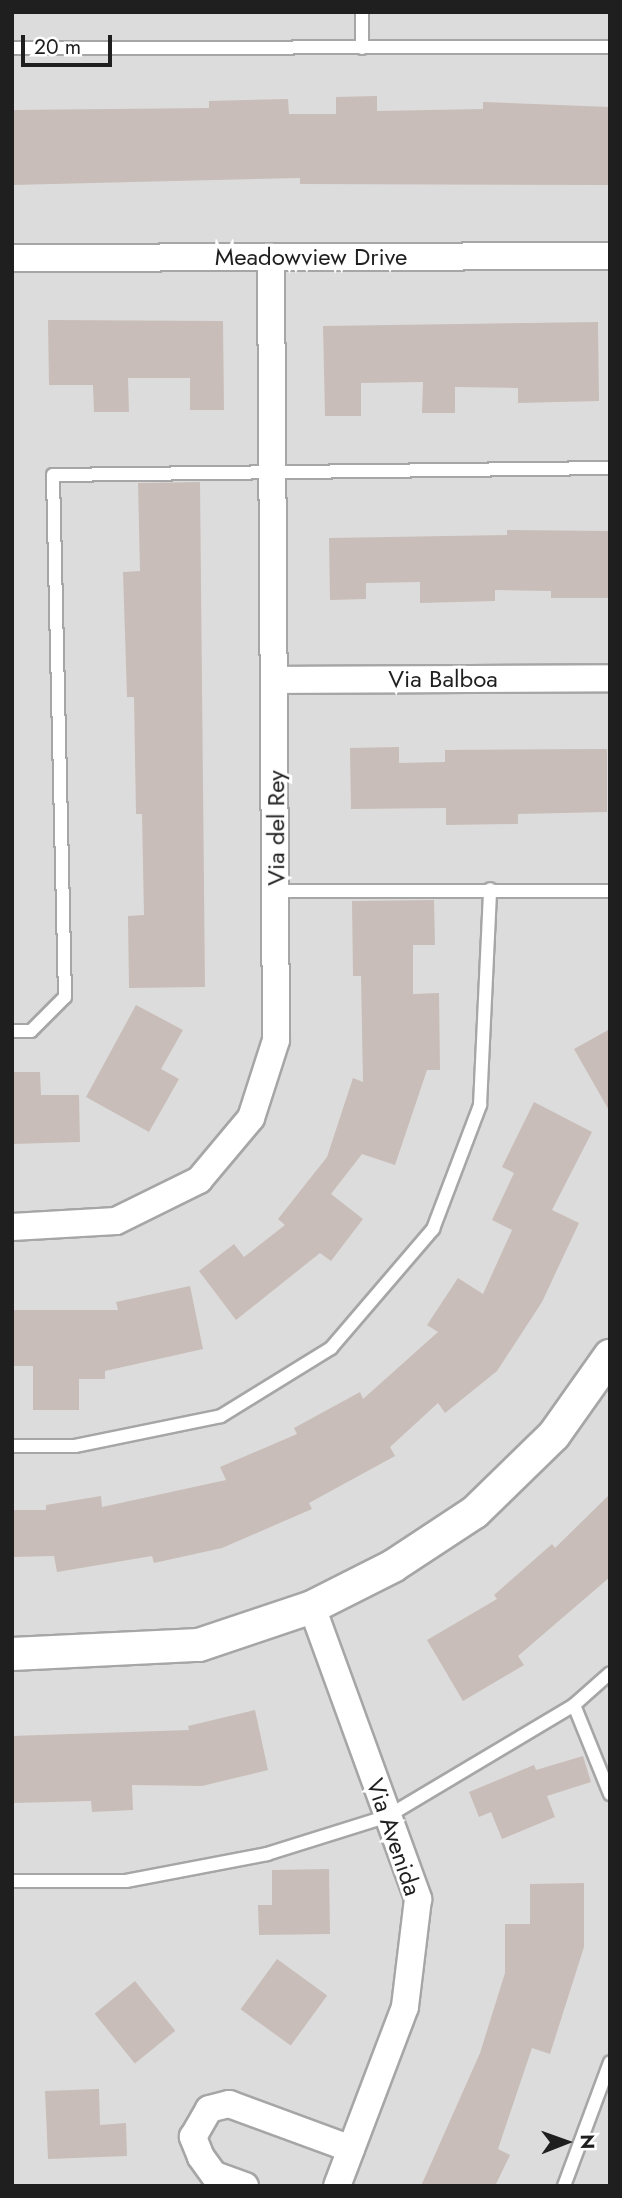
<!DOCTYPE html>
<style>
body{margin:0}
#map{position:relative;width:622px;height:2198px;overflow:hidden;background:#f0ebe5;font-family:Jost,sans-serif}
div>[style]{position:absolute}
[style*='--x']{left:calc(var(--x)*1px);top:calc(var(--y)*1px);width:calc(var(--w)*1px);rotate:calc(var(--a)*1deg)}
.residential>*{inset:0;background:#dddcdc;transform-origin:0 0}
.building>*{inset:0;background:#c8bdb8;transform-origin:0 0}
.roads{filter:drop-shadow(2px 0 #a6a6a6) drop-shadow(-2px 0 #a6a6a6) drop-shadow(0 2px #a6a6a6) drop-shadow(0 -2px #a6a6a6)}
.service>*{height:12px;margin:-6px;padding:0 6px;transform-origin:6px;border-radius:6px;background:#fff}
.minor>*{height:26px;margin:-13px;padding:0 13px;transform-origin:13px;border-radius:13px;background:#fff}
.tertiary>*{height:32px;margin:-16px;padding:0 16px;transform-origin:16px;border-radius:16px;background:#fff}
span{translate:-50% -50%;white-space:nowrap;text-align:center;line-height:1.15;-webkit-text-stroke:6px #fff;paint-order:stroke}
.street-label{font-size:24px;color:#1f1f1f}
.frame{position:absolute;inset:0;border:14px solid #1f1f1f;pointer-events:none}
.north{position:absolute;left:531px;top:2107px;width:70px;height:70px;-webkit-text-stroke:5px #fff;paint-order:stroke;rotate:89deg;font-size:19px;font-weight:700;line-height:28px;text-align:center;color:#1f1f1f}
.north::after{content:'';display:block;margin:auto;width:24px;height:32px;background:#1f1f1f;clip-path:polygon(50% 0,100% 100%,50% 72%,0 100%)}
.scale{position:absolute;left:21px;top:35px;width:91px;height:32px;box-sizing:border-box;border:4px solid #1f1f1f;border-top:0;padding-left:9px;font-size:21px;line-height:24px;white-space:nowrap;color:#1f1f1f;-webkit-text-stroke:5px #fff;paint-order:stroke}
</style>
<div id="map">
<div class="residential">
<i style="left:12px;top:12px;width:598px;height:2174px"></i>
</div>
<div class="building">
<i style="clip-path:polygon(377px 96px,377px 111px,483px 109px,483px 102px,610px 107px,610px 185px,300px 184px,300px 178px,12px 185px,12px 110px,209px 108px,209px 101px,288px 99px,289px 114px,336px 114px,336px 97px)"></i>
<i style="clip-path:polygon(48px 320px,223px 321px,224px 410px,190px 410px,190px 378px,128px 378px,129px 412px,94px 412px,93px 385px,49px 385px)"></i>
<i style="clip-path:polygon(598px 322px,599px 401px,518px 403px,518px 388px,455px 387px,455px 413px,422px 413px,423px 382px,361px 383px,361px 416px,325px 416px,323px 326px)"></i>
<i style="clip-path:polygon(200px 482px,205px 987px,129px 988px,128px 916px,144px 915px,142px 814px,136px 814px,134px 697px,127px 697px,123px 572px,140px 571px,138px 483px)"></i>
<i style="clip-path:polygon(507px 530px,610px 531px,610px 598px,551px 598px,551px 591px,495px 590px,495px 601px,420px 603px,420px 582px,366px 583px,366px 599px,330px 600px,329px 538px,507px 535px)"></i>
<i style="clip-path:polygon(399px 747px,399px 763px,445px 762px,445px 750px,607px 749px,607px 812px,518px 814px,518px 824px,446px 825px,446px 808px,351px 809px,350px 748px)"></i>
<i style="clip-path:polygon(434px 900px,435px 945px,413px 945px,413px 994px,439px 993px,440px 1070px,427px 1070px,395px 1165px,362px 1154px,331px 1194px,363px 1219px,331px 1261px,320px 1253px,236px 1320px,199px 1271px,234px 1244px,244px 1257px,285px 1225px,278px 1219px,327px 1157px,353px 1078px,363px 1082px,361px 976px,353px 976px,352px 901px)"></i>
<i style="clip-path:polygon(136px 1005px,183px 1030px,161px 1069px,179px 1079px,149px 1132px,86px 1097px)"></i>
<i style="clip-path:polygon(610px 1029px,610px 1112px,574px 1049px)"></i>
<i style="clip-path:polygon(12px 1072px,40px 1072px,41px 1095px,79px 1095px,80px 1142px,12px 1144px)"></i>
<i style="clip-path:polygon(534px 1102px,592px 1132px,552px 1210px,579px 1223px,542px 1302px,497px 1371px,445px 1413px,438px 1403px,390px 1447px,395px 1456px,309px 1503px,312px 1509px,222px 1548px,154px 1563px,152px 1556px,57px 1572px,54px 1556px,12px 1557px,12px 1510px,46px 1510px,46px 1505px,101px 1496px,102px 1507px,226px 1480px,220px 1467px,297px 1434px,294px 1428px,360px 1392px,363px 1399px,438px 1332px,427px 1325px,458px 1278px,483px 1294px,512px 1230px,492px 1220px,514px 1173px,502px 1167px)"></i>
<i style="clip-path:polygon(190px 1286px,203px 1349px,105px 1371px,105px 1379px,79px 1379px,79px 1410px,33px 1410px,33px 1366px,12px 1366px,12px 1310px,118px 1310px,116px 1302px)"></i>
<i style="clip-path:polygon(610px 1494px,610px 1577px,518px 1656px,524px 1665px,463px 1701px,427px 1640px,497px 1599px,494px 1595px,552px 1544px,555px 1548px)"></i>
<i style="clip-path:polygon(255px 1710px,268px 1770px,202px 1786px,132px 1785px,133px 1810px,92px 1812px,91px 1801px,12px 1803px,12px 1736px,189px 1730px,188px 1726px)"></i>
<i style="clip-path:polygon(583px 1756px,591px 1782px,547px 1796px,555px 1817px,502px 1839px,491px 1812px,479px 1817px,469px 1792px,534px 1765px,536px 1770px)"></i>
<i style="clip-path:polygon(329px 1869px,330px 1934px,259px 1935px,258px 1905px,272px 1905px,272px 1870px)"></i>
<i style="clip-path:polygon(584px 1883px,584px 1947px,550px 2054px,532px 2048px,498px 2149px,510px 2155px,495px 2186px,421px 2186px,480px 2053px,505px 1973px,505px 1924px,530px 1924px,530px 1884px)"></i>
<i style="left:277px;top:1959px;width:62px;height:62px;rotate:36deg"></i>
<i style="left:135px;top:1981px;width:64px;height:52px;rotate:51deg"></i>
<i style="clip-path:polygon(99px 2089px,100px 2125px,126px 2123px,127px 2156px,48px 2159px,45px 2091px)"></i>
</div>
<div class="roads">
<div class="service">
<i style="--x:362;--y:12;--w:36;--a:90"></i>
<i style="--x:12;--y:48;--w:598;--a:-0.1"></i>
<i style="--x:276;--y:891;--w:334;--a:0"></i>
<i style="--x:12;--y:1031;--w:19;--a:0"></i>
<i style="--x:31;--y:1031;--w:48;--a:-45"></i>
<i style="--x:65;--y:997;--w:522;--a:-91.32"></i>
<i style="--x:53;--y:475;--w:557;--a:-0.72"></i>
<i style="--x:12;--y:1446;--w:63;--a:0"></i>
<i style="--x:75;--y:1446;--w:149;--a:-11.6"></i>
<i style="--x:221;--y:1416;--w:129;--a:-31.7"></i>
<i style="--x:331;--y:1348;--w:157;--a:-49.4"></i>
<i style="--x:433;--y:1229;--w:133;--a:-69.2"></i>
<i style="--x:480;--y:1105;--w:216;--a:-87.3"></i>
<i style="--x:574;--y:1705;--w:96;--a:68"></i>
<i style="--x:12;--y:1881;--w:114;--a:0"></i>
<i style="--x:126;--y:1881;--w:144;--a:-10.8"></i>
<i style="--x:267;--y:1854;--w:127;--a:-17.4"></i>
<i style="--x:388;--y:1816;--w:217;--a:-30.8"></i>
<i style="--x:574;--y:1705;--w:48;--a:-41.6"></i>
<i style="--x:564;--y:2186;--w:132;--a:-69.6"></i>
</div>
<div class="minor">
<i style="--x:12;--y:258;--w:598;--a:-0.19"></i>
<i style="--x:277;--y:680;--w:333;--a:-0.3"></i>
<i style="--x:12;--y:1227;--w:104;--a:-3.3"></i>
<i style="--x:116;--y:1221;--w:93;--a:-26.3"></i>
<i style="--x:199;--y:1180;--w:81;--a:-50"></i>
<i style="--x:251;--y:1118;--w:82;--a:-72.2"></i>
<i style="--x:276;--y:1040;--w:783;--a:-90.37"></i>
<i style="--x:312;--y:1607;--w:311;--a:70"></i>
<i style="--x:418;--y:1899;--w:109;--a:96.9"></i>
<i style="--x:405;--y:2007;--w:191;--a:110.8"></i>
<i style="--x:245;--y:2186;--w:33;--a:-160"></i>
<i style="--x:214;--y:2175;--w:22;--a:-126"></i>
<i style="--x:201;--y:2157;--w:22;--a:-112"></i>
<i style="--x:193;--y:2137;--w:32;--a:-60"></i>
<i style="--x:209;--y:2109;--w:21;--a:-14"></i>
<i style="--x:229;--y:2104;--w:130;--a:20.2"></i>
</div>
<div class="tertiary">
<i style="--x:12;--y:1654;--w:187;--a:-2.8"></i>
<i style="--x:199;--y:1645;--w:119;--a:-18.6"></i>
<i style="--x:312;--y:1607;--w:91;--a:-26.8"></i>
<i style="--x:393;--y:1566;--w:98;--a:-33.4"></i>
<i style="--x:475;--y:1512;--w:110;--a:-44.3"></i>
<i style="--x:554;--y:1435;--w:97;--a:-54.7"></i>
</div>
</div>
<div class="street-label">
<span style="left:311px;top:257px">Meadowview Drive</span>
<span style="left:443px;top:679px">Via Balboa</span>
<span style="left:276px;top:828px;rotate:-90deg">Via del Rey</span>
<span style="left:394px;top:1837px;rotate:71deg">Via Avenida</span>
</div>
<div class="frame"></div>
<div class="north">N</div>
<div class="scale">20 m</div>
</div>
